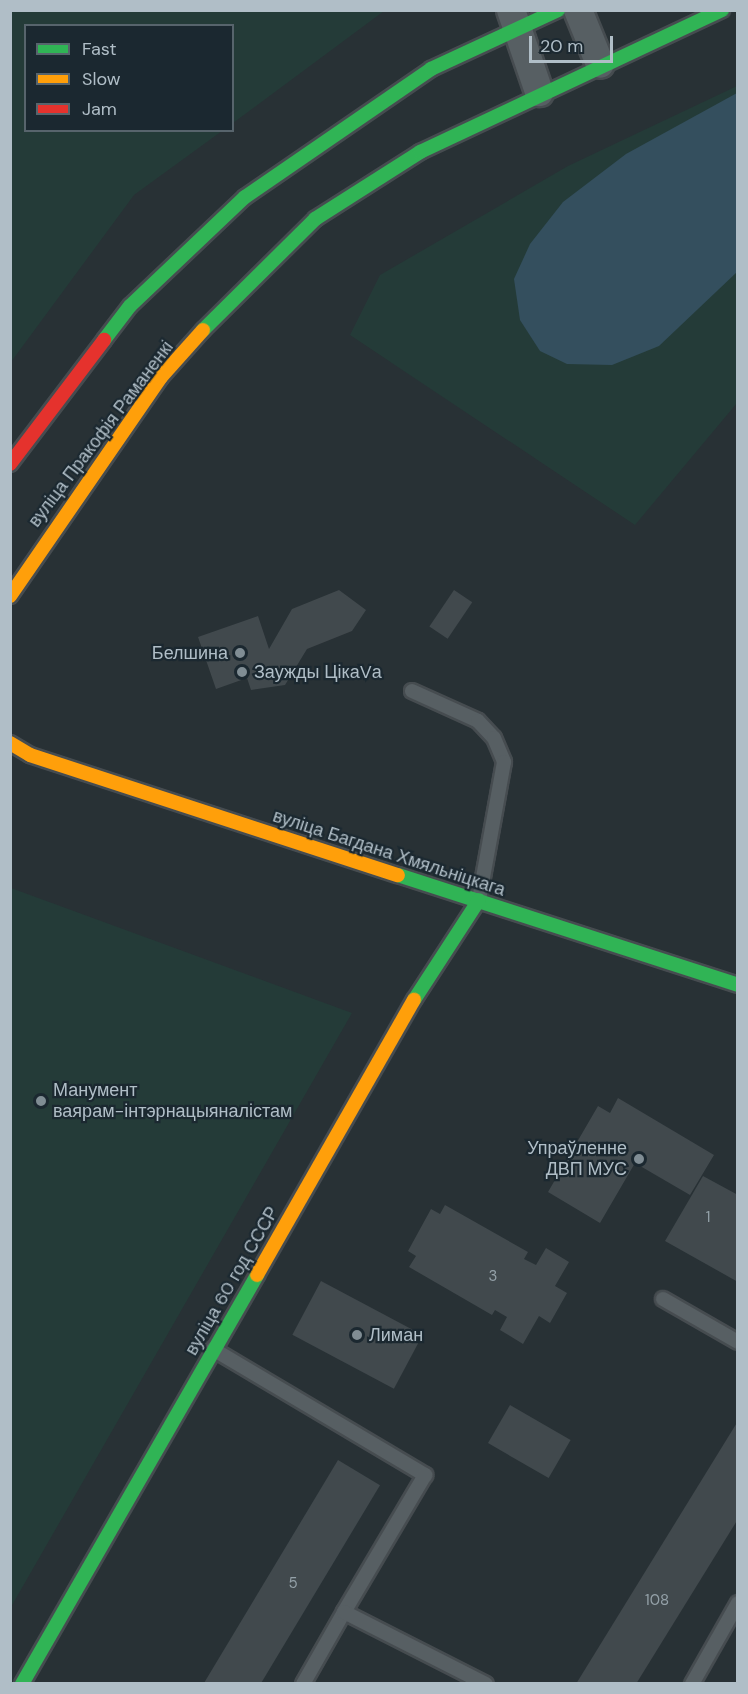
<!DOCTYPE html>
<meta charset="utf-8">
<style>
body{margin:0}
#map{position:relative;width:748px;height:1694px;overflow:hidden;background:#283135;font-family:"DM Sans",sans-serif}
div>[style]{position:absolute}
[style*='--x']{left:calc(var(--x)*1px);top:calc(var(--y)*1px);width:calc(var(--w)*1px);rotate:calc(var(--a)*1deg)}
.green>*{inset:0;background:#243b38}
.water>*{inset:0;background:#344f5e}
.building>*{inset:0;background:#41494d;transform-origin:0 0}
.roads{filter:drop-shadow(2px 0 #464c50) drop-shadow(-2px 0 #464c50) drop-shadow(0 2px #464c50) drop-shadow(0 -2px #464c50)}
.lane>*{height:14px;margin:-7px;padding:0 7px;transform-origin:7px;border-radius:7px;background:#575f63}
.street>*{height:28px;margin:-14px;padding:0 14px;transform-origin:14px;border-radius:14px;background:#575f63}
.fast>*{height:14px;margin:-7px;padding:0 7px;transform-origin:7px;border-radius:7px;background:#30b455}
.slow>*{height:14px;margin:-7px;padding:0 7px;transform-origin:7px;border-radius:7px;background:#ff9f0a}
.jam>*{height:14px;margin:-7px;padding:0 7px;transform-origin:7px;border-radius:7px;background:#e5322d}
.dots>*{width:16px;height:16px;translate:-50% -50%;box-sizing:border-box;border:3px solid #1b2830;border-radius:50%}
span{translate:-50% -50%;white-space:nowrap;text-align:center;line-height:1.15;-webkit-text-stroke:4.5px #1b2830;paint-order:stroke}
.number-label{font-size:15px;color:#94a1a8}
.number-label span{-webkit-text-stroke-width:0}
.street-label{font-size:18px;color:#b0bec7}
.poi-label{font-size:18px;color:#b0bec7}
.right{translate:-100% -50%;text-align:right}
.left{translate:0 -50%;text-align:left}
.frame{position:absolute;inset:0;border:12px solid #b0bec7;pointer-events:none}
.legend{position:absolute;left:24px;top:24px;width:210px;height:108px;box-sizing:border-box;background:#1b2830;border:2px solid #57646c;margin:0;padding:8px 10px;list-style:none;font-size:18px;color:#b0bec7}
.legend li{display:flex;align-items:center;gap:12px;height:30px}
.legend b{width:30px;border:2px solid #57646c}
.scale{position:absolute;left:529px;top:36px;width:84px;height:27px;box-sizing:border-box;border:3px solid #b0bec7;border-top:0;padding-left:8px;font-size:18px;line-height:21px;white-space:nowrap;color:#b0bec7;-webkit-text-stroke:4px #1b2830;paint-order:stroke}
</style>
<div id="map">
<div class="green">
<i style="clip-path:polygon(11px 10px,384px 10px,384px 11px,233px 123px,232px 26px,26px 26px,26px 130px,222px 131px,134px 195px,11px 362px)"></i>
<i style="clip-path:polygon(737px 86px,737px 403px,635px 525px,350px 335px,380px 275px,568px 166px)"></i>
<i style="clip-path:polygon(11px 888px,352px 1013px,11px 1607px,10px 888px)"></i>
</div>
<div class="water">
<i style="clip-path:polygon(737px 93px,737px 272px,659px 346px,612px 365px,567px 364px,540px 351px,520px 320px,514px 279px,530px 244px,563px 202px,626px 154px)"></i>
</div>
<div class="building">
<i style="clip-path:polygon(339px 590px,366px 610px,352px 631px,307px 649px,285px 685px,251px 690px,247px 678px,216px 689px,198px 637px,258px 616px,269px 649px,292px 609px)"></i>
<i style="left:454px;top:590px;width:22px;height:44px;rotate:34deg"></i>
<i style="clip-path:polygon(618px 1098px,714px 1155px,690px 1195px,635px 1163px,600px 1223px,548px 1192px,598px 1106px,610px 1113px)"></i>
<i style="clip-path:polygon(703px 1176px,738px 1195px,738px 1282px,665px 1241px)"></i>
<i style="clip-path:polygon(445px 1205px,528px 1252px,524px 1259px,536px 1265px,546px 1248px,569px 1262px,555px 1286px,567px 1293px,550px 1323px,539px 1316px,523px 1344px,500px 1330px,507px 1317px,495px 1310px,492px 1315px,409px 1267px,416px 1256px,408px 1251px,431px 1209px,440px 1214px)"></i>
<i style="left:321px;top:1281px;width:115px;height:61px;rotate:28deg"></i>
<i style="left:510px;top:1405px;width:70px;height:44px;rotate:30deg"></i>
<i style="clip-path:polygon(738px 1421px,738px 1519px,636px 1684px,576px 1684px)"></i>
<i style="left:338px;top:1460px;width:49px;height:259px;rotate:31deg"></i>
</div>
<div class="roads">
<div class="lane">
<i style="--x:412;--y:691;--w:72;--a:24.4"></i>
<i style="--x:478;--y:721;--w:23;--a:47"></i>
<i style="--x:494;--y:738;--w:26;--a:67"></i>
<i style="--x:504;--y:762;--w:140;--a:100.3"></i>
<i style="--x:663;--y:1299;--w:86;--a:29.8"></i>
<i style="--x:213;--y:1349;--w:247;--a:30.7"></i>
<i style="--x:425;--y:1475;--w:159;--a:120.6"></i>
<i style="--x:303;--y:1684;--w:83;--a:-60.3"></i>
<i style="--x:344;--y:1612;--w:159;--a:26.9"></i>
<i style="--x:692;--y:1684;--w:93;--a:-60.4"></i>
</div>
<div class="street">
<i style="--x:511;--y:10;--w:87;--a:71.1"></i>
<i style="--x:578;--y:10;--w:58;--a:67.8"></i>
</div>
<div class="fast">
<i style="--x:203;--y:330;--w:158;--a:-44.7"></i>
<i style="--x:315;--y:219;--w:125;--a:-32.5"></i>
<i style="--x:420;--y:152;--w:334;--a:-25.2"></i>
<i style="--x:104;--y:340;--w:43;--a:-52.6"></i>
<i style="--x:130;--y:306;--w:158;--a:-43.5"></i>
<i style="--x:245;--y:197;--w:226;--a:-34.5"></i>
<i style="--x:431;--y:69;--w:140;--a:-24.9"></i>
<i style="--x:398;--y:875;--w:357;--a:17.9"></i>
<i style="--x:414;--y:1000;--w:119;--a:-57"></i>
<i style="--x:22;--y:1684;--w:472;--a:-60.1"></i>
</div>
<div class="slow">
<i style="--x:10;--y:596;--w:266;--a:-55.4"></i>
<i style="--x:161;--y:377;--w:63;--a:-48.2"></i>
<i style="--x:10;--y:743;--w:23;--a:31"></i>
<i style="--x:30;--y:755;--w:387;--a:18.1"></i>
<i style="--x:257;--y:1275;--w:317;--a:-60.3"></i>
</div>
<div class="jam">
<i style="--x:10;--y:464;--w:156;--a:-52.8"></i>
</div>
</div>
<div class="dots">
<i style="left:240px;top:653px;background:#808d94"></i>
<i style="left:242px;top:672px;background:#808d94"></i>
<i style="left:41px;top:1101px;background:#808d94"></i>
<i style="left:639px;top:1159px;background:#808d94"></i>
<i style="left:357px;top:1335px;background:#808d94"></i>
</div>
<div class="number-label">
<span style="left:708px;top:1218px">1</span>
<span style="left:493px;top:1277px">3</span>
<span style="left:293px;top:1584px">5</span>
<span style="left:657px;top:1601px">108</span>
</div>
<div class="street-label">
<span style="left:101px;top:434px;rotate:-53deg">вуліца Пракофія Раманенкі</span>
<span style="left:389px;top:853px;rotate:18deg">вуліца Багдана Хмяльніцкага</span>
<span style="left:232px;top:1281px;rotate:-60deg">вуліца 60 год СССР</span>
</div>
<div class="poi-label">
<span class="right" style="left:228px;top:653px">Белшина</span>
<span class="left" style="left:254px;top:672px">Заужды ЦікаVа</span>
<span class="left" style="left:53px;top:1101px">Манумент<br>ваярам-інтэрнацыяналістам</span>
<span class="right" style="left:627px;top:1159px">Упраўленне<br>ДВП МУС</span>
<span class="left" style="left:369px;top:1335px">Лиман</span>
</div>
<div class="frame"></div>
<ul class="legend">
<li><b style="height:8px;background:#30b455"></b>Fast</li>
<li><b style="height:8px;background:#ff9f0a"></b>Slow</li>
<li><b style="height:8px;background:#e5322d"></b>Jam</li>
</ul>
<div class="scale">20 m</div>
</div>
